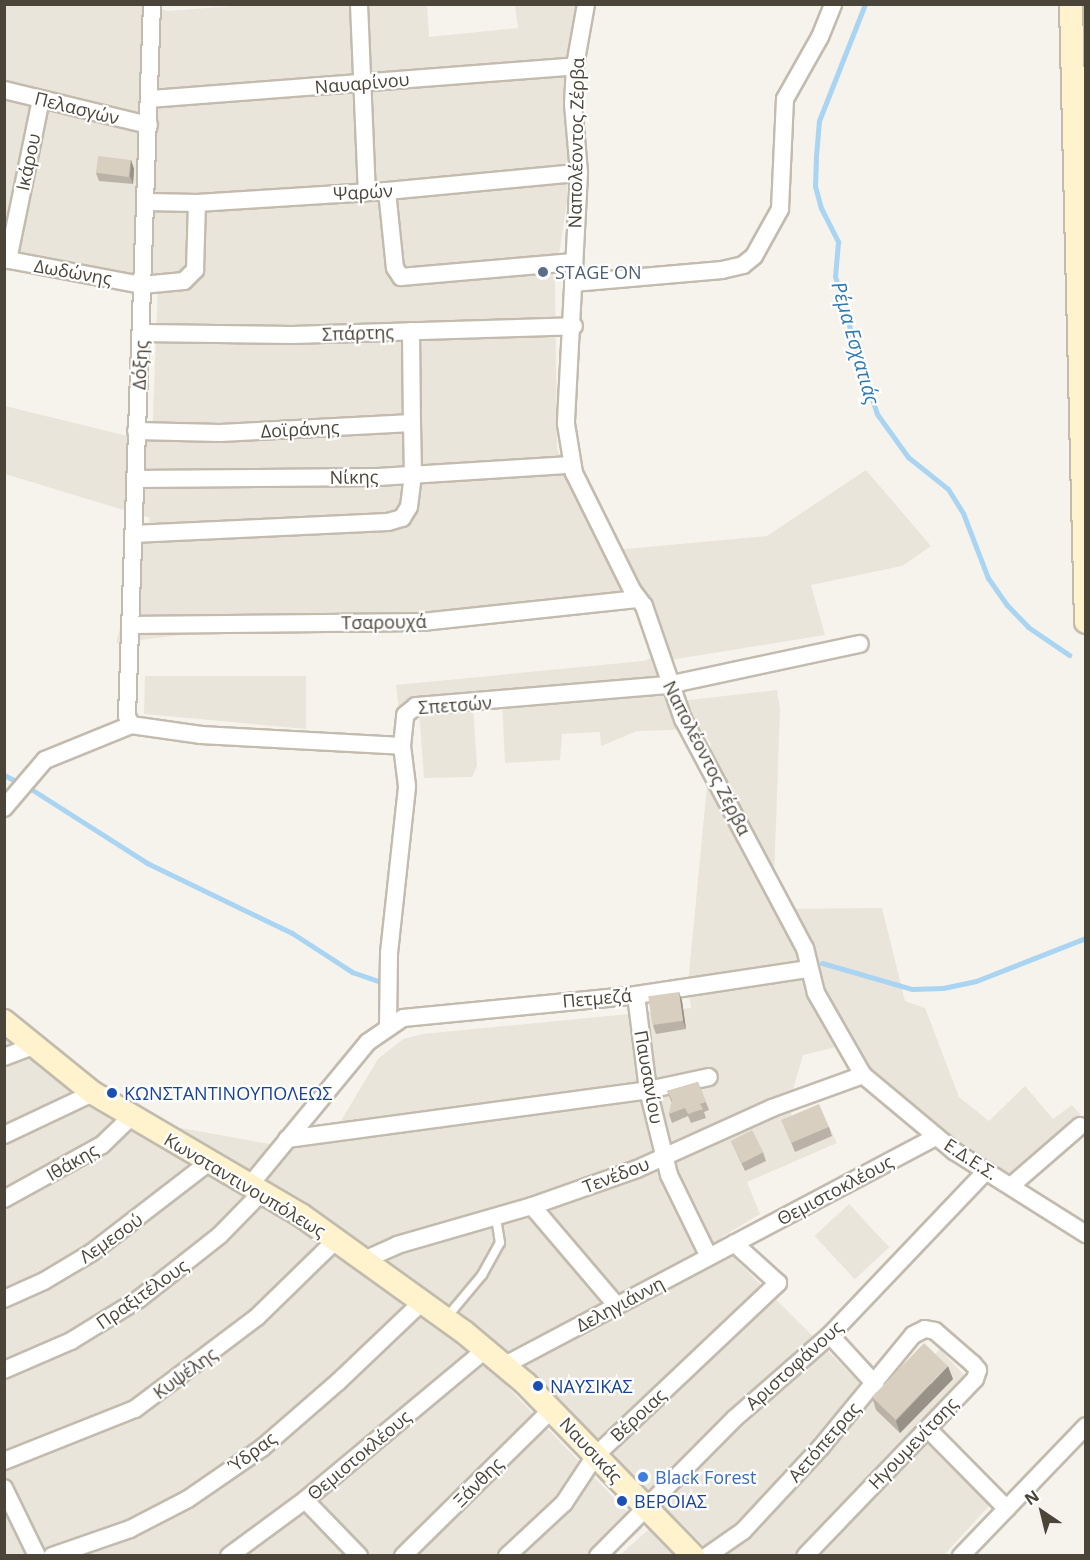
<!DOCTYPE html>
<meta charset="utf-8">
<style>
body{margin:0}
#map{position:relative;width:1090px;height:1560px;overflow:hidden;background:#f6f3ec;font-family:"Open Sans",sans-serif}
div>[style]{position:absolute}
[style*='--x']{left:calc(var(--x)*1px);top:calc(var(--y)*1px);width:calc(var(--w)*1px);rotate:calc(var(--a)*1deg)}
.residential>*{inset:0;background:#eae5da;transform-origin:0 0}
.stream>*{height:5px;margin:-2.5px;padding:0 2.5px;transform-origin:2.5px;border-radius:2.5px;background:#a9d4f2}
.roads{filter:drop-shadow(2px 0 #c2bbae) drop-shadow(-2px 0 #c2bbae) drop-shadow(0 2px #c2bbae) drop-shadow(0 -2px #c2bbae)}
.lane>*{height:8px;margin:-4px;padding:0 4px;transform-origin:4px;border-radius:4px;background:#fff}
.street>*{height:16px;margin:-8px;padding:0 8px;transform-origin:8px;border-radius:8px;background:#fff}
.secondary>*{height:22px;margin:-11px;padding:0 11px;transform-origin:11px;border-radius:11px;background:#fff3cd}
.wall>*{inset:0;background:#bab2a6}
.shaded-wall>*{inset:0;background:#979187}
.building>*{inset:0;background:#d8cfc1;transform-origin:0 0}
.dots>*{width:16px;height:16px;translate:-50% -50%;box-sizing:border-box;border:3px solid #fff;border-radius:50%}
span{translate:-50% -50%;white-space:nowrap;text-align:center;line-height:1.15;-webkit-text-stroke:4.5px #fff;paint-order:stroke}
.street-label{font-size:18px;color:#4b4439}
.service-label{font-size:18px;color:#4e5e75}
.left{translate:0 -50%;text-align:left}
.transit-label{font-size:18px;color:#164399}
.shop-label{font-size:18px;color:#366cbe}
.water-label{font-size:20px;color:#2e7ab2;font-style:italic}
.frame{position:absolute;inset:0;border:6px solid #4b4439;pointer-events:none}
.north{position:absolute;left:1012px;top:1482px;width:60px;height:60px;-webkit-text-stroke:4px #fff;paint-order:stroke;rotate:325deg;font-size:16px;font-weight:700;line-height:24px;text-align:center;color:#4b4439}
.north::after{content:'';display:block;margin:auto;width:21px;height:27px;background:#4b4439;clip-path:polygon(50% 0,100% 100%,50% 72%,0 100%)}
</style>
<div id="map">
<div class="residential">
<i style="clip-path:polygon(146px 4px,167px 11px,261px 4px,427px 5px,429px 37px,518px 28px,515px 5px,588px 5px,572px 98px,567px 201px,555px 283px,557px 449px,604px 551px,767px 536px,866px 470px,931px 546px,902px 566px,811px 585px,825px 635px,652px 663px,671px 702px,777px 690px,780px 709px,773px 909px,882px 908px,905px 1001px,925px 1008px,959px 1097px,989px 1121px,1025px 1086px,1053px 1119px,1072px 1105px,1085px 1120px,1011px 1183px,986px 1168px,877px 1083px,849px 1044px,803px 1055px,788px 1107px,796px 1124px,823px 1113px,837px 1143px,747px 1182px,760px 1214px,722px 1237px,739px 1263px,883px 1406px,940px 1349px,973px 1385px,921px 1438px,991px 1504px,944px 1555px,713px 1555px,571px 1415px,153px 1123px,270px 1144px,330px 1139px,378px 1059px,403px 1039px,422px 1034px,691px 1008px,688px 984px,711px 744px,701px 729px,637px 731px,601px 746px,600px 732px,562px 734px,560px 760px,505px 763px,502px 701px,473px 705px,477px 766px,472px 777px,424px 778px,419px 710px,399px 711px,396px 685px,643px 661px,669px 652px,646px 595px,229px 629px,116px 643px,150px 518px,5px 474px,5px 406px,152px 442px,158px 285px,5px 262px,4px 5px)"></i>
<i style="clip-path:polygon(145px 676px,306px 676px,306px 729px,144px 714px)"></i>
<i style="clip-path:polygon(4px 1034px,332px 1251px,460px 1343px,502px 1381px,643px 1528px,611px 1556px,5px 1555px)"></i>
<i style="left:849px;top:1204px;width:59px;height:47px;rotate:47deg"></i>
<i style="clip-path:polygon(649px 1529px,675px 1555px,620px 1555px)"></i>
</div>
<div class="stream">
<i style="--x:865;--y:4;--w:126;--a:111.5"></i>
<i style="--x:819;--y:121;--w:37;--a:95"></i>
<i style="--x:816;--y:158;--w:28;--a:92"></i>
<i style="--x:815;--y:186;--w:23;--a:75"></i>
<i style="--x:821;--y:208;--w:38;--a:63"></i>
<i style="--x:838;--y:242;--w:34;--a:95"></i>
<i style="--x:835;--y:276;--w:55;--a:74.2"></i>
<i style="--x:850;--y:329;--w:89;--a:72.4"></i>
<i style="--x:877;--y:414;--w:53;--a:54.2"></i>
<i style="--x:908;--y:457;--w:51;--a:38.7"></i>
<i style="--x:948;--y:489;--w:28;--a:58"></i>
<i style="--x:963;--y:513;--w:70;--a:69"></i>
<i style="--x:988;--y:578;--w:33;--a:55"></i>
<i style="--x:1007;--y:605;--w:30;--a:46"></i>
<i style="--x:1028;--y:627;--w:50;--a:34.3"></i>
<i style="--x:4;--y:775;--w:16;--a:27"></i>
<i style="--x:31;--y:789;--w:138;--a:32.5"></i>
<i style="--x:147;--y:863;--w:161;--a:25.8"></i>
<i style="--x:292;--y:933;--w:72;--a:33"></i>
<i style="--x:352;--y:972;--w:28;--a:19"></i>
<i style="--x:822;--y:963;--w:94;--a:16.1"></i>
<i style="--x:912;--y:989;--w:31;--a:-2"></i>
<i style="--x:943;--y:988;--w:34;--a:-12"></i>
<i style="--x:976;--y:981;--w:118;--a:-21.4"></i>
</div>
<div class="roads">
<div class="lane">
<i style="--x:447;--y:1317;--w:55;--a:-50.2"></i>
<i style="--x:482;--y:1275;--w:37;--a:-61"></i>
<i style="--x:500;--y:1243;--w:26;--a:-99"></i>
</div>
<div class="street">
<i style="--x:359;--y:4;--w:188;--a:87.6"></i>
<i style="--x:586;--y:4;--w:63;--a:100.1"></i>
<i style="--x:575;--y:66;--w:38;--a:93"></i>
<i style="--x:573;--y:104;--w:69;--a:85"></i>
<i style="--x:579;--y:173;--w:251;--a:93"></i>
<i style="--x:566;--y:424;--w:50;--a:80.7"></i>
<i style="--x:574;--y:473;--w:131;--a:63.6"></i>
<i style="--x:632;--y:590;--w:20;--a:53"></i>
<i style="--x:644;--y:606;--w:120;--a:71"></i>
<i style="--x:683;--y:719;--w:259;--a:62"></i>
<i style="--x:805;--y:948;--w:46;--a:76.3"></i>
<i style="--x:816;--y:993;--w:95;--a:60.2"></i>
<i style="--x:863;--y:1075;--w:119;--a:39.9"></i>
<i style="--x:954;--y:1151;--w:156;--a:32.2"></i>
<i style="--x:4;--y:90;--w:149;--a:13.6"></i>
<i style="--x:150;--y:99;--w:426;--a:-4.4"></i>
<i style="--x:387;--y:191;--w:77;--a:84.1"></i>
<i style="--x:395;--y:268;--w:11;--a:56"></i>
<i style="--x:401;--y:277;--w:173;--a:-5"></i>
<i style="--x:146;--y:202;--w:51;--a:1.1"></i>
<i style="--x:197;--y:203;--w:190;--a:-3.6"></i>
<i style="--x:387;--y:191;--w:193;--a:-5.4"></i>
<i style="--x:4;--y:259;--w:140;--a:10.7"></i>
<i style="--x:142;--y:285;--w:42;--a:-5.4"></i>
<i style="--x:184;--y:281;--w:16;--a:-45"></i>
<i style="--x:195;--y:270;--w:67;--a:-88.3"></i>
<i style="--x:8;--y:260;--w:164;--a:-78.4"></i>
<i style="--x:573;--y:283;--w:150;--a:-5"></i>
<i style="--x:722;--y:270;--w:22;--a:-13"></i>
<i style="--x:743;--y:265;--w:14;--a:-39"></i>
<i style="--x:754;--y:256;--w:54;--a:-61"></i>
<i style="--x:780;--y:209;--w:110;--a:-87.4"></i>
<i style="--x:785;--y:99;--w:71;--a:-60.6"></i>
<i style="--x:820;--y:37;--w:35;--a:-68"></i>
<i style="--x:411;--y:331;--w:92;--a:89.4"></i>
<i style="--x:142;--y:333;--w:150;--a:0.8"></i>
<i style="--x:292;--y:335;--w:282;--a:-1.8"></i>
<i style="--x:136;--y:479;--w:242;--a:-0.5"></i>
<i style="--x:378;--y:477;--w:193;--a:-3.6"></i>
<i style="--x:133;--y:534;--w:255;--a:-2.7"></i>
<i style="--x:388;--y:522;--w:15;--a:-16"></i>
<i style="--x:402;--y:518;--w:13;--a:-58"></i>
<i style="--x:409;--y:507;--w:32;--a:-83"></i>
<i style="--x:413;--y:475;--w:52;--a:-91.1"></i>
<i style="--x:412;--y:423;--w:192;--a:177"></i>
<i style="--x:220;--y:433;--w:84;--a:-178.6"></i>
<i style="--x:130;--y:625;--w:292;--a:-0.6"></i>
<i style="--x:422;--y:622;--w:216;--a:-6.1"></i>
<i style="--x:131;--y:725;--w:71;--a:8.1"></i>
<i style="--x:201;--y:735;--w:201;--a:3.1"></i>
<i style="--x:402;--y:746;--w:31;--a:-84"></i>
<i style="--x:405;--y:715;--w:14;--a:-39"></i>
<i style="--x:416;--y:706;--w:253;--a:-4.8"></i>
<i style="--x:668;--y:685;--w:196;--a:-12.1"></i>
<i style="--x:131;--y:725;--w:10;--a:-114"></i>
<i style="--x:127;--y:716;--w:712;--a:-87.99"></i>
<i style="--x:4;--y:808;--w:63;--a:-49.5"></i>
<i style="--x:45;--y:760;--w:93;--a:-22.1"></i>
<i style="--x:636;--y:995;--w:96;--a:82.8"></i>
<i style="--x:648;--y:1090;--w:88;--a:76.1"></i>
<i style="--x:669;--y:1175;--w:91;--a:64"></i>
<i style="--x:388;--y:1026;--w:73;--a:-89.2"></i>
<i style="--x:389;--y:953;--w:168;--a:-83.8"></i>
<i style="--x:407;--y:786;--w:40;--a:-97.1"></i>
<i style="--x:4;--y:1057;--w:33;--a:-21"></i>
<i style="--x:4;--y:1135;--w:98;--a:-25.3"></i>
<i style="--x:287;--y:1139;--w:364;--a:-7.7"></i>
<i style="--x:648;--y:1090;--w:62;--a:-12"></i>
<i style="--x:250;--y:1185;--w:185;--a:-50.5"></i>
<i style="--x:368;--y:1042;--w:42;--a:-34.4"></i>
<i style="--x:403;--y:1018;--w:234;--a:-5.6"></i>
<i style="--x:636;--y:995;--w:173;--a:-8.6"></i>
<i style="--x:1012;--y:1185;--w:90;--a:-40.9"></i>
<i style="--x:4;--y:1199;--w:112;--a:-28.9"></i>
<i style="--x:102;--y:1145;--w:42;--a:-44"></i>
<i style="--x:532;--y:1206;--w:131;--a:49.6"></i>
<i style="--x:364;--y:1260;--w:36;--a:-24"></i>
<i style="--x:397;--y:1245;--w:141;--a:-16.1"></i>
<i style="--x:532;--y:1206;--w:111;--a:-19.4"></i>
<i style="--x:637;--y:1169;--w:148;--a:-24.3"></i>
<i style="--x:772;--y:1108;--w:97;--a:-19.9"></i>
<i style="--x:4;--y:1299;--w:44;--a:-24.2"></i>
<i style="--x:44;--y:1281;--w:55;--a:-30.8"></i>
<i style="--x:91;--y:1253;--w:149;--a:-37.6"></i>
<i style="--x:830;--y:1335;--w:67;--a:47.4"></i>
<i style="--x:505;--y:1365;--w:488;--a:-27.9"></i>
<i style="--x:4;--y:1370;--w:73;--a:-23.4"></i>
<i style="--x:71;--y:1341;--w:80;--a:-31.7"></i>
<i style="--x:139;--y:1299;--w:103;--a:-38.3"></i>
<i style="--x:220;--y:1235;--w:60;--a:-45.7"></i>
<i style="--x:928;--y:1429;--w:112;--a:45.4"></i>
<i style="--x:4;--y:1461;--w:141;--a:-21.7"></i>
<i style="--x:135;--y:1409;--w:153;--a:-37"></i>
<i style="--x:257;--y:1317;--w:110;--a:-44.3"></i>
<i style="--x:4;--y:1488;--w:76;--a:64.1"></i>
<i style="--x:305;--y:1500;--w:78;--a:46"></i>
<i style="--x:52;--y:1556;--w:83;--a:-19.1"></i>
<i style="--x:130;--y:1529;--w:65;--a:-27.3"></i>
<i style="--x:188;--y:1499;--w:90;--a:-34.6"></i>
<i style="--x:262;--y:1448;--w:101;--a:-41"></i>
<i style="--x:338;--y:1382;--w:116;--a:-43.6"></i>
<i style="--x:229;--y:1556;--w:94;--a:-36.4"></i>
<i style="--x:305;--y:1500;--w:236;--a:-39.8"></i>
<i style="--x:403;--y:1556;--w:209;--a:-44.6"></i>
<i style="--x:507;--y:1556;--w:78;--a:-42.9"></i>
<i style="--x:564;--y:1503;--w:56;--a:-56.6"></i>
<i style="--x:595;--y:1456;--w:252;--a:-43.4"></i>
<i style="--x:778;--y:1283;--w:59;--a:-137.7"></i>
<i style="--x:598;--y:1556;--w:193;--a:-45.2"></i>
<i style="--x:734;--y:1419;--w:128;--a:-41.2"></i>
<i style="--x:830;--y:1335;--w:226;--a:-46.4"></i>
<i style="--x:707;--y:1556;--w:44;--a:-34.8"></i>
<i style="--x:743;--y:1531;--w:115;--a:-47.1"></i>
<i style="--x:821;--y:1447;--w:145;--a:-50.6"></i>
<i style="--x:913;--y:1335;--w:13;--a:-27"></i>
<i style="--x:925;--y:1329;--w:10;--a:11"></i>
<i style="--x:935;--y:1331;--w:50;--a:41"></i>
<i style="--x:973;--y:1364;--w:8;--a:50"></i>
<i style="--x:978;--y:1370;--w:9;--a:108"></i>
<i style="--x:975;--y:1379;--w:245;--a:133.8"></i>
<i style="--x:961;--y:1556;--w:180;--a:-46.1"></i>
</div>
<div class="secondary">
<i style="--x:1071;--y:4;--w:618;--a:88.61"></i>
<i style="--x:4;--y:1021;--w:114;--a:39"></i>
<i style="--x:93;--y:1093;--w:241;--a:30.4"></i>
<i style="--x:301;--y:1215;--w:201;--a:35.7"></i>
<i style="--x:464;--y:1332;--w:80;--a:39.9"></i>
<i style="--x:525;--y:1383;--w:241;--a:45.8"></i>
</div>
</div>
<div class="wall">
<i style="clip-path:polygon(131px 160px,134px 169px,133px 184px,99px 181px,96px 173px)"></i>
<i style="clip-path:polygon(679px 992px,682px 1001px,686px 1029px,656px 1034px,653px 1026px)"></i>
<i style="clip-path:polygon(698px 1082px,709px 1110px,704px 1112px,706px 1118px,691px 1123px,688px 1116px,672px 1123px,669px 1114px,672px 1103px,667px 1091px)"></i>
<i style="clip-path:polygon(782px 1121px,829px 1127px,832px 1136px,795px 1152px)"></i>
<i style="clip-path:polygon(731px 1141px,763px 1152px,766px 1161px,745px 1171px)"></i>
<i style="clip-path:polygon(953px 1379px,900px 1433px,876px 1410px,872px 1397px)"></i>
</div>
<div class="shaded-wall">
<i style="clip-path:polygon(131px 160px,134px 169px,133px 184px,130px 176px)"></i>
<i style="clip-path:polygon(679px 992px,682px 1001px,686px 1029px,683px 1021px)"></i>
<i style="clip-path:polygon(948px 1366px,953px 1379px,900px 1433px,896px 1421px)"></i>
</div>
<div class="building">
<i style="left:98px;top:156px;width:33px;height:17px;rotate:7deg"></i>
<i style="left:679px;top:992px;width:29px;height:31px;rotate:82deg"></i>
<i style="clip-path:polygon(698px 1082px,706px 1102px,700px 1104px,703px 1109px,688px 1114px,685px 1108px,669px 1114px,672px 1100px,667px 1091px)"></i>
<i style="left:819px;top:1104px;width:25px;height:41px;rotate:67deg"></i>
<i style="left:752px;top:1130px;width:25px;height:24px;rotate:63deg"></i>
<i style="left:924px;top:1343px;width:33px;height:75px;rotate:44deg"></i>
</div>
<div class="dots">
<i style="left:543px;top:272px;background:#5c6f8a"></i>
<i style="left:112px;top:1093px;background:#1a4fb4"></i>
<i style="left:538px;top:1386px;background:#1a4fb4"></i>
<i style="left:643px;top:1477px;background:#3f7fe0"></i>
<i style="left:622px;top:1501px;background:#1a4fb4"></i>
</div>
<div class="street-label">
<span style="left:362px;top:83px;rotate:-5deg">Ναυαρίνου</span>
<span style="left:77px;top:108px;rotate:14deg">Πελασγών</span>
<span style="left:576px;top:143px;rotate:-89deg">Ναπολέοντος Ζέρβα</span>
<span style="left:28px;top:162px;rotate:-78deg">Ικάρου</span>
<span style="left:363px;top:192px;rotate:-3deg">Ψαρών</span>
<span style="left:73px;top:272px;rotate:10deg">Δωδώνης</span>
<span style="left:358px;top:333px;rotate:-2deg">Σπάρτης</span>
<span style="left:140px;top:365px;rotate:-87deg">Δόξης</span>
<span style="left:300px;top:429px;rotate:-3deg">Δοϊράνης</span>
<span style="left:354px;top:477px;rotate:-1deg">Νίκης</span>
<span style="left:384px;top:622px;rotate:-1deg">Τσαρουχά</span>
<span style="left:455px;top:705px;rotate:-4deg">Σπετσών</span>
<span style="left:707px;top:758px;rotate:63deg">Ναπολέοντος Ζέρβα</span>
<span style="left:597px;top:998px;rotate:-5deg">Πετμεζά</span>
<span style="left:649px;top:1077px;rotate:80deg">Παυσανίου</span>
<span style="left:971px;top:1159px;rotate:33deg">Ε.Δ.Ε.Σ.</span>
<span style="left:72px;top:1162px;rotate:-30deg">Ιθάκης</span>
<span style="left:616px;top:1175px;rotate:-21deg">Τενέδου</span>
<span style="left:245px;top:1185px;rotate:31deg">Κωνσταντινουπόλεως</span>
<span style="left:835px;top:1190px;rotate:-28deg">Θεμιστοκλέους</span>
<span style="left:111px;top:1238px;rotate:-35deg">Λεμεσού</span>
<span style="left:142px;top:1294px;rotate:-35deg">Πραξιτέλους</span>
<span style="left:620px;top:1304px;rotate:-28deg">Δεληγιάννη</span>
<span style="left:794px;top:1365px;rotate:-42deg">Αριστοφάνους</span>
<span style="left:185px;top:1373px;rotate:-36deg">Κυψέλης</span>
<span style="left:638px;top:1415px;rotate:-43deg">Βέροιας</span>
<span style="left:824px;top:1442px;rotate:-49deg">Αετόπετρας</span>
<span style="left:913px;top:1443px;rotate:-46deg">Ηγουμενίτσης</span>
<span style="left:591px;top:1450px;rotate:47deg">Ναυσικάς</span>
<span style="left:252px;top:1452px;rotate:-37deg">Ύδρας</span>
<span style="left:359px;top:1455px;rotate:-40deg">Θεμιστοκλέους</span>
<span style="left:478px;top:1482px;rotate:-45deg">Ξάνθης</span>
</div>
<div class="service-label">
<span class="left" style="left:555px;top:272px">STAGE ON</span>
</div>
<div class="transit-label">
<span class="left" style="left:124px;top:1093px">ΚΩΝΣΤΑΝΤΙΝΟΥΠΟΛΕΩΣ</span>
<span class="left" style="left:550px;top:1386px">ΝΑΥΣΙΚΑΣ</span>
<span class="left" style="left:634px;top:1501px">ΒΕΡΟΙΑΣ</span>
</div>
<div class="shop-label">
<span class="left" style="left:655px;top:1477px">Black Forest</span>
</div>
<div class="water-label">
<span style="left:856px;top:343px;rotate:74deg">Ρέμα Εσχατιάς</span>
</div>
<div class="frame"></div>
<div class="north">N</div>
</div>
